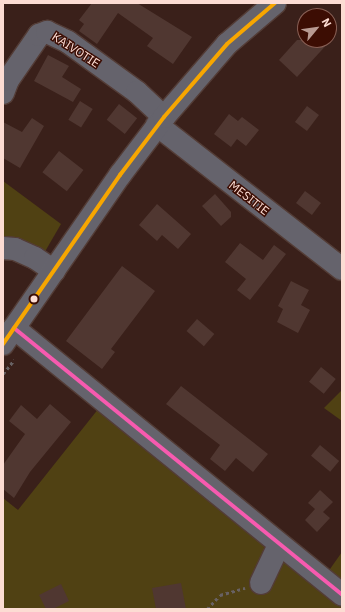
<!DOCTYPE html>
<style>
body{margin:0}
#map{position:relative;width:345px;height:612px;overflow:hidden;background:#3a201a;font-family:"IBM Plex Sans",sans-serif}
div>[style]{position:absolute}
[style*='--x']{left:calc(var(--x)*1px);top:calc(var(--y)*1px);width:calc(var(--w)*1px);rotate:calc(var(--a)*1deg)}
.green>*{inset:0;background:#504113}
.building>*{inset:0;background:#503731;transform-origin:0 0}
.path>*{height:2.5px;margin-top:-1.25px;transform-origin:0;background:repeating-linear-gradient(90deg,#686163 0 3px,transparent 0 6px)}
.roads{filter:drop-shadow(1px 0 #533c36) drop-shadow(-1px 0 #533c36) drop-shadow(0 1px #533c36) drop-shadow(0 -1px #533c36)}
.minor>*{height:22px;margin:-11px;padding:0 11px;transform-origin:11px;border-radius:11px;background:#65636c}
.bus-1>*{height:4px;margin:-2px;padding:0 2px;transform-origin:2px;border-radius:2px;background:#f75aaf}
.bus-2>*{height:4px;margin:-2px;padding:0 2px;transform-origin:2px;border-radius:2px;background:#f7a600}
.dots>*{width:11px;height:11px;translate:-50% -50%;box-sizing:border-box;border:2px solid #3c0d03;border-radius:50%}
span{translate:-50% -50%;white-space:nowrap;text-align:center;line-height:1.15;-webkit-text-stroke:3px #3c0d03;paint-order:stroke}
.street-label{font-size:12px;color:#fcdcd3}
.frame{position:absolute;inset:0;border:4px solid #fcdcd3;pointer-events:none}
.north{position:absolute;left:297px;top:8px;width:40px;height:40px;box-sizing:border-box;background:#3c0d03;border:1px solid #896056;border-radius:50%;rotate:61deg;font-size:11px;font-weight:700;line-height:16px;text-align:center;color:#fcdcd3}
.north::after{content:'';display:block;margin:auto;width:14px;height:18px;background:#b89a92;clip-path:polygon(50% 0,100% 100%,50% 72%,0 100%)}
</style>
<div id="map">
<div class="green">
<i style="clip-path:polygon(3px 181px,61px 224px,43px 255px,3px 238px)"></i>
<i style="clip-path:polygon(342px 390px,342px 421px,324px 408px)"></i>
<i style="clip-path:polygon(99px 408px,318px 586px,342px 552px,342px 609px,3px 609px,3px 498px,18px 510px)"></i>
</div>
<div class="building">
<i style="clip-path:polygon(92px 3px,137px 3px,192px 37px,173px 64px,147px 46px,153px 38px,118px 13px,97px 44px,79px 31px,84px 24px,79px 20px)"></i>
<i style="clip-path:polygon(297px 40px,331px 40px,297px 77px,279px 60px)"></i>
<i style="clip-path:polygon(48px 55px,69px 66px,62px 77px,81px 89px,73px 102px,34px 81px)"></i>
<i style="left:80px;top:101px;width:15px;height:22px;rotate:32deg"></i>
<i style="left:119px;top:104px;width:23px;height:20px;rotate:38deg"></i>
<i style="left:307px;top:106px;width:15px;height:20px;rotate:37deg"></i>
<i style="clip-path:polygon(229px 114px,238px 121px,242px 117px,259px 130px,246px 146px,237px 139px,231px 147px,214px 134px)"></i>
<i style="clip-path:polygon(32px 118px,44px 126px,20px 168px,3px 158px,3px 122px,22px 132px)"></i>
<i style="left:59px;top:151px;width:31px;height:27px;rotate:38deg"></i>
<i style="left:305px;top:191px;width:20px;height:15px;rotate:37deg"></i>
<i style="clip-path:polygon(215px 194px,231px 212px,231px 217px,221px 226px,202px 206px)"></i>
<i style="clip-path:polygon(157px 204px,191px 234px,178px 249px,162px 235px,157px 241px,139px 225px)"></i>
<i style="clip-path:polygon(240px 243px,263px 260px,274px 245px,286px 254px,250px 300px,237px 290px,246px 279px,225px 262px)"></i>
<i style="clip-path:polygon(122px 266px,155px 291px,111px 349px,115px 352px,102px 369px,66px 341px)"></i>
<i style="clip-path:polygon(291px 281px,309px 290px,301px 305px,310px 310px,298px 333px,277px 322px,283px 309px,278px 306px)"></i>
<i style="left:197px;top:319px;width:23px;height:16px;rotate:41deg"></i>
<i style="left:321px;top:367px;width:19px;height:19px;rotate:39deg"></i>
<i style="clip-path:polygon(181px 386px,268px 454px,253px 472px,236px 458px,225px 471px,210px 459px,220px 445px,166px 404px)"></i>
<i style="clip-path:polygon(50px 404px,71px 422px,30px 472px,14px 498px,3px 489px,3px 465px,25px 434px,9px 421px,21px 405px,37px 419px)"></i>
<i style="left:320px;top:445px;width:25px;height:14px;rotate:40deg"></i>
<i style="clip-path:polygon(320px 490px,333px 502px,323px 512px,330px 518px,317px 532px,305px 520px,315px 509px,308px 503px)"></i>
<i style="clip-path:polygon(181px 583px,186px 609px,156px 609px,152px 588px)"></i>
<i style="clip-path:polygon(61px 584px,69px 601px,53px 609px,46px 609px,39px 595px)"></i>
</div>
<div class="path">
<i style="--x:3;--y:374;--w:18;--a:-52"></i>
<i style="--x:207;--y:609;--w:19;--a:-47"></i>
<i style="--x:220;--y:595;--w:26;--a:-16"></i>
</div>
<div class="roads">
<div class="minor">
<i style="--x:3;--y:93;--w:14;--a:-69"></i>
<i style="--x:8;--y:80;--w:55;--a:-55.4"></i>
<i style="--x:39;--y:35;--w:9;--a:-21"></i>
<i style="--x:47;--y:32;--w:23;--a:25"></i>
<i style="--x:68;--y:42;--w:85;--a:35.9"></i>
<i style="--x:137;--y:92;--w:37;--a:43"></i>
<i style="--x:157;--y:125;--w:234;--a:37.9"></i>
<i style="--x:3;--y:248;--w:12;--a:5"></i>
<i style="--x:15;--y:249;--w:22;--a:24"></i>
<i style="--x:35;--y:258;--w:23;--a:34"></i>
<i style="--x:14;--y:328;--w:423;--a:39.1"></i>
<i style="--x:3;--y:344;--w:206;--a:-55.3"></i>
<i style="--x:120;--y:175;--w:73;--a:-52.8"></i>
<i style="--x:164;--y:117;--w:96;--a:-49.2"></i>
<i style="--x:227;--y:44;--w:63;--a:-40.5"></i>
<i style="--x:261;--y:583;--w:42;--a:-64.7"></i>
</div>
</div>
<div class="bus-1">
<i style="--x:14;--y:328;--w:423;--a:39.1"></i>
</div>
<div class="bus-2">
<i style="--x:3;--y:344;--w:206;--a:-55.3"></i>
<i style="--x:120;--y:175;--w:73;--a:-52.8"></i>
<i style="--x:164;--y:117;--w:96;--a:-49.2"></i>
<i style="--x:227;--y:44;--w:63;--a:-40.5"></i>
</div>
<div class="dots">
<i style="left:34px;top:299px;background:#fcdcd3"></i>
</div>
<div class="street-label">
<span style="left:76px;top:50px;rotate:33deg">KAIVOTIE</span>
<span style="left:249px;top:198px;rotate:38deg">MESITIE</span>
</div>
<div class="frame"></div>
<div class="north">N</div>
</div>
